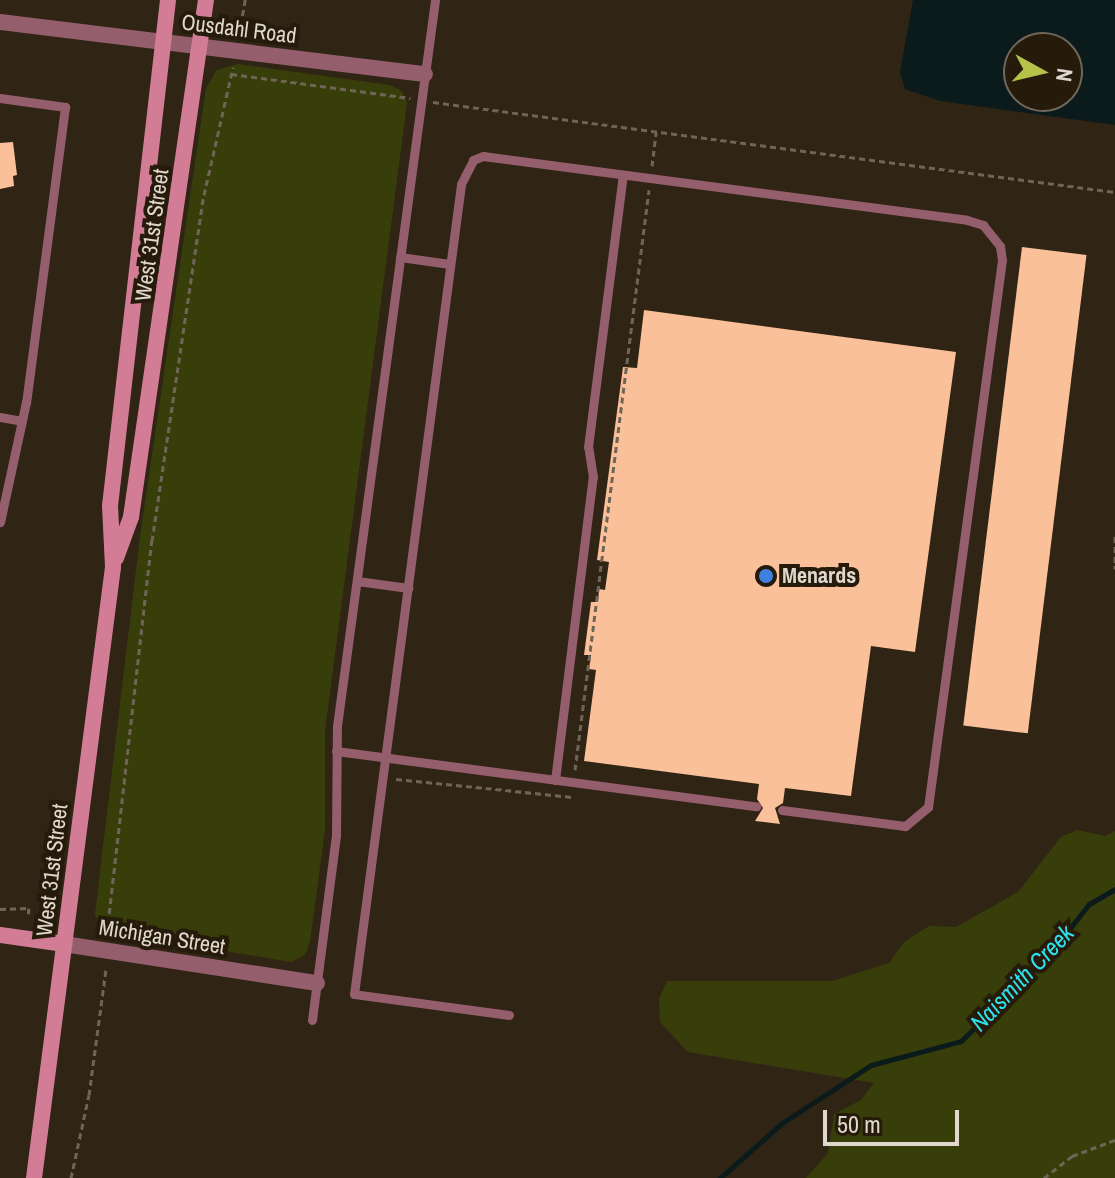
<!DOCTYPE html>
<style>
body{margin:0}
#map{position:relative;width:1115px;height:1178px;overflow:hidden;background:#302414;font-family:"Archivo Narrow",sans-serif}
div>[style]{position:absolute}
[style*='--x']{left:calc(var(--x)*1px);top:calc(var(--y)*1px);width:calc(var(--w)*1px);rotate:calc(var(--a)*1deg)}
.green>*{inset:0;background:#383e0a}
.water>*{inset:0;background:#0b1a1b}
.stream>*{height:5px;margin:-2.5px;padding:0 2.5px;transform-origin:2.5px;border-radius:2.5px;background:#0b1a1b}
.building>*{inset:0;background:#fac09a;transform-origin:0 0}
.path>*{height:3px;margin-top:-1.5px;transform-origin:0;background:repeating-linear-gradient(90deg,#6f6557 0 6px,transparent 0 10px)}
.lane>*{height:9px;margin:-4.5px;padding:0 4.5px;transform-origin:4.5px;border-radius:4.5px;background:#945e6d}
.street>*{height:16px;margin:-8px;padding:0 8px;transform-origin:8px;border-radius:8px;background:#945e6d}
.secondary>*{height:16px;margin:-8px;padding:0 8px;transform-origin:8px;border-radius:8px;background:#d37c96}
.dots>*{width:22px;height:22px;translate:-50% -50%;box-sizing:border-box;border:4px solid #261a0b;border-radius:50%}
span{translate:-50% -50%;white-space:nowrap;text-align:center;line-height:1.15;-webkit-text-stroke:8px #261a0b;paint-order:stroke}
.street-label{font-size:22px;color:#e0d8ce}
.poi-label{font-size:22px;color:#e0d8ce;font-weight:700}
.left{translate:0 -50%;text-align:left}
.water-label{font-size:24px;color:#2de2ed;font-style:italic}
.north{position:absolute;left:1003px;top:32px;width:80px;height:80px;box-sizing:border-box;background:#261a0b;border:2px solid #706659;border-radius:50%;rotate:98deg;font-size:22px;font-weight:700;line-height:32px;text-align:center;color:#e0d8ce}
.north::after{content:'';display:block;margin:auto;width:28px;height:36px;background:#b4c24a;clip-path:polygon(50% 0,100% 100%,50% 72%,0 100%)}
.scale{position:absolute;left:823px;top:1110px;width:136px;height:36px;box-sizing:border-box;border:4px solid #e0d8ce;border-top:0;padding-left:10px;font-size:24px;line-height:28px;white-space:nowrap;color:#e0d8ce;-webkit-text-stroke:6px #261a0b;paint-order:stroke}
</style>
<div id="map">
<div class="green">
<i style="clip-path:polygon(238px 64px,390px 85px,402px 91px,407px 103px,325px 731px,325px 830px,310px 942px,305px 955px,291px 962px,111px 932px,100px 926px,95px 914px,140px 536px,206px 88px,217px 70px)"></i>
<i style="clip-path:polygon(1077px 830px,1105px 836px,1115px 831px,1115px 1178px,806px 1178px,828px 1153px,834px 1114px,861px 1100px,874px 1083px,688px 1052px,660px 1022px,659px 999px,667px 981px,832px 981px,889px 963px,904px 942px,929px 926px,956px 927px,1018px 892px,1061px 837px)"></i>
</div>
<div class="water">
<i style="clip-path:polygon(evenodd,913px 0,1115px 0,1115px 125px,940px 101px,905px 89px,900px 72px,913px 0,1019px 48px,1067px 48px,1067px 96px,1019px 96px,1019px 48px)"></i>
</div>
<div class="stream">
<i style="--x:720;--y:1178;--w:83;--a:-41.6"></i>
<i style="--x:782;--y:1123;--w:106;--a:-33.1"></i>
<i style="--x:871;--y:1065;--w:93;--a:-14.9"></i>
<i style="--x:961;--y:1041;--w:129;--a:-44.7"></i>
<i style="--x:1053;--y:950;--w:58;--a:-52"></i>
<i style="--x:1089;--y:904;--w:30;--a:-30"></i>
</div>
<div class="building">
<i style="clip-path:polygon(13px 142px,17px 175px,13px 176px,14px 186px,0 189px,0 143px)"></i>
<i style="left:1022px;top:247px;width:65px;height:482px;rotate:7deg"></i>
<i style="clip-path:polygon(644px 310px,956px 352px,915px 652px,871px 646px,851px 796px,785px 788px,783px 803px,775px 808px,780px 824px,755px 821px,763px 808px,757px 799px,759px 784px,584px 761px,596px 670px,589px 669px,591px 655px,584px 655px,591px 602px,598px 602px,599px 589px,605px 590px,609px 562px,597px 560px,623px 367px,637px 368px)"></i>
</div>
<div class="path">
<i style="--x:239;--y:35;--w:36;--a:-80"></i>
<i style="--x:231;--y:74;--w:181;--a:7.6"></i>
<i style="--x:433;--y:102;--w:688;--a:7.52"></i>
<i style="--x:652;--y:166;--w:34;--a:-83"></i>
<i style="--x:1115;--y:536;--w:33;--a:90"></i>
<i style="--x:575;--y:770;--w:585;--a:-82.73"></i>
<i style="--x:396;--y:779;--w:177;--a:5.8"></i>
<i style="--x:0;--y:909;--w:29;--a:-2"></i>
<i style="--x:29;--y:908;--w:7;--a:98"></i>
<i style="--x:107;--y:933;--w:395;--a:-83.5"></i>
<i style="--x:152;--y:541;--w:350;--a:-81.5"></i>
<i style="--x:204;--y:195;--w:131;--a:-77.2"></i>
<i style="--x:71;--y:1178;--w:85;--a:-77.8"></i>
<i style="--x:89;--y:1095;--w:127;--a:-82.3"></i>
<i style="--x:1044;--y:1178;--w:36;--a:-38"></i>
<i style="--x:1072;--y:1156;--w:46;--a:-20.4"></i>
</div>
<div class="lane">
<i style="--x:0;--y:98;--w:66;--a:7.9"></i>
<i style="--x:65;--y:107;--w:298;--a:97.5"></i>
<i style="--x:26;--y:402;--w:123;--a:102.2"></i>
<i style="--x:400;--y:257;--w:50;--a:8"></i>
<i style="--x:0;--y:417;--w:22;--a:10"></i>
<i style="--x:357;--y:581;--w:52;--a:7.7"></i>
<i style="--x:336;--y:751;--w:424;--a:7.5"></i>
<i style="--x:555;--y:780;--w:305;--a:-82.9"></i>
<i style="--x:593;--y:477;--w:30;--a:-99"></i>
<i style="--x:588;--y:447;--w:274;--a:-82.7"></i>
<i style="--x:509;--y:1015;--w:156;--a:-172.3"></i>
<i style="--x:354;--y:994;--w:817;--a:-82.47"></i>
<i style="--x:461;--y:184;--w:27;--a:-63"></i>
<i style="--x:473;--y:160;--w:11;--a:-22"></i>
<i style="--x:483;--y:156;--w:488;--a:7.5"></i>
<i style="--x:967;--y:220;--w:17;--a:17"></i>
<i style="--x:983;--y:225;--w:27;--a:51"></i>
<i style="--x:1000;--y:246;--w:14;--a:82"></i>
<i style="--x:1002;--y:260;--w:552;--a:97.7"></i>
<i style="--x:928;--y:807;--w:30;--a:140"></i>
<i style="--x:905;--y:826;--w:124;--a:-172.6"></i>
<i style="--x:312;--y:1020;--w:187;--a:-82.6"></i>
<i style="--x:336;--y:835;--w:109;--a:-89.5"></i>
<i style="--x:337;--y:726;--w:733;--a:-82.31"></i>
</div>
<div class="street">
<i style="--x:0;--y:22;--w:428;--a:7"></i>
<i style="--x:64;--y:944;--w:256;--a:8.8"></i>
</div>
<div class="secondary">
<i style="--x:116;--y:558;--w:44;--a:-69.9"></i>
<i style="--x:131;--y:517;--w:522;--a:-81.75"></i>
<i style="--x:0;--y:935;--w:65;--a:8"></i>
<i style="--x:34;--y:1178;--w:616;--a:-82.63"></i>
<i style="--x:113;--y:567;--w:61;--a:-92.8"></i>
<i style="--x:110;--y:506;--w:509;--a:-83.46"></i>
</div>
<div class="dots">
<i style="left:766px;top:576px;background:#3f7fe0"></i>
</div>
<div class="street-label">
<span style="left:239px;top:29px;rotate:7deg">Ousdahl Road</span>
<span style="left:152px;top:235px;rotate:-82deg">West 31st Street</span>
<span style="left:52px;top:870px;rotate:-83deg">West 31st Street</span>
<span style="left:162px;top:937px;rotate:9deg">Michigan Street</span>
</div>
<div class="poi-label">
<span class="left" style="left:782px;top:576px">Menards</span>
</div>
<div class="water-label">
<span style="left:1022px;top:978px;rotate:-46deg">Naismith Creek</span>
</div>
<div class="north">N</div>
<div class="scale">50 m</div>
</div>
